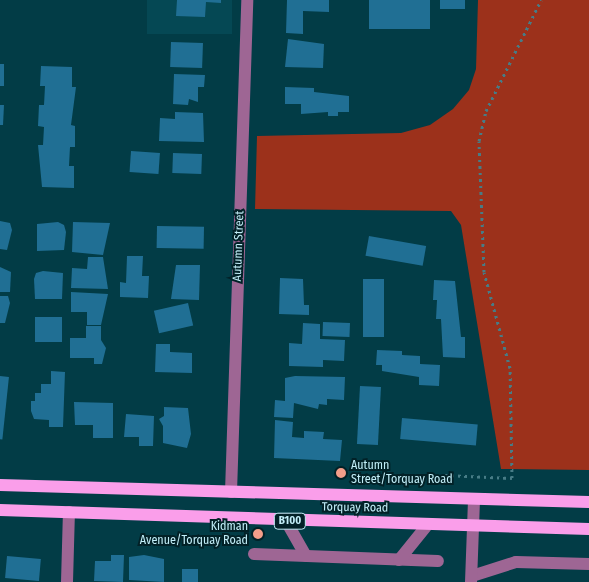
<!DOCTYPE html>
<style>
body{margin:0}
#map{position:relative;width:589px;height:582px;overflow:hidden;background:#023c46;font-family:"Fira Sans Condensed",sans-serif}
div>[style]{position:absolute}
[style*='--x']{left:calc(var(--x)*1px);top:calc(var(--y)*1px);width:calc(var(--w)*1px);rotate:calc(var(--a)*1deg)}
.built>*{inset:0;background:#054854;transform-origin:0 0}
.green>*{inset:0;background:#9c311b}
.building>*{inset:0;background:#206f94;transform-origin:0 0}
.path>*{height:3px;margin-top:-1.5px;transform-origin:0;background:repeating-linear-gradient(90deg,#477c86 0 2.5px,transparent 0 6.5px)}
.minor>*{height:12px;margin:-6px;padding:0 6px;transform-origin:6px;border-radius:6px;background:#9e6694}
.major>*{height:12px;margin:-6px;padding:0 6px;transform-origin:6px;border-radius:6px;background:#fa9eea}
.dots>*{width:14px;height:14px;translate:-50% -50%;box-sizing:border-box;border:2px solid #022127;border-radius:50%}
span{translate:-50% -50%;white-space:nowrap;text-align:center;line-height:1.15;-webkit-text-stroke:4px #022127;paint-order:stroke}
.shield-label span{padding:1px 4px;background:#022127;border:1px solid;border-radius:4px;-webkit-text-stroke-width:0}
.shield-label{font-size:11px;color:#c2eef8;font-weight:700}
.street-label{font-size:12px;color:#c2eef8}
.poi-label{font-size:12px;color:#c2eef8}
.left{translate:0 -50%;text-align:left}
.right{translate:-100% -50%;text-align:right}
</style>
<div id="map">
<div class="built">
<i style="left:147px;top:0;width:85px;height:34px"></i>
</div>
<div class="green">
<i style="clip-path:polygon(478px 0,589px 0,589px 470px,501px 469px,461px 225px,451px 211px,255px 209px,257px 136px,401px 133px,430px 125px,453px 109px,469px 90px,476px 69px)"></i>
</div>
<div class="building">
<i style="clip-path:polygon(177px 0,221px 0,221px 3px,206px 2px,205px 17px,176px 16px)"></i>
<i style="clip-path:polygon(287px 0,329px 0,329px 12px,303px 11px,303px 34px,286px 33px)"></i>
<i style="left:369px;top:0;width:61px;height:29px"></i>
<i style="left:440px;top:0;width:25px;height:9px"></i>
<i style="clip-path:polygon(288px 39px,324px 44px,323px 68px,285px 67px)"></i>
<i style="left:171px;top:42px;width:32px;height:25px;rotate:2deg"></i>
<i style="left:0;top:64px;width:4px;height:22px"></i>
<i style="clip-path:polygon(41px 66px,72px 67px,72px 87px,76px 87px,71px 125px,75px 126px,75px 147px,70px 147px,69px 166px,74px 166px,74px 188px,42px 187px,38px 145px,43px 145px,44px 127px,38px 126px,39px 105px,44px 105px,45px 86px,40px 86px)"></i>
<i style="clip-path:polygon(174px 74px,205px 75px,204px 87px,198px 87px,198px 102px,189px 99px,188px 105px,173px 104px)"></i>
<i style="clip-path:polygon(285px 87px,314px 88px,314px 92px,349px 96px,349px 112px,338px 112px,338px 116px,328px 116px,328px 112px,301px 114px,301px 104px,285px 104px)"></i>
<i style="clip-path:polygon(0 105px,4px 105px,3px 125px,0 125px)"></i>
<i style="clip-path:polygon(175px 112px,203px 113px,204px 142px,159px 141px,160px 118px,175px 119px)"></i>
<i style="left:131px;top:151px;width:29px;height:21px;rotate:4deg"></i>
<i style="left:173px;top:153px;width:29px;height:20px;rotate:2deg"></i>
<i style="clip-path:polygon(0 221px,10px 223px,12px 230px,7px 250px,0 249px)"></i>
<i style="clip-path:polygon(58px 222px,64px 225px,66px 232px,64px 250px,37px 251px,37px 224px)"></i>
<i style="clip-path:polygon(73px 222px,110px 223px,103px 255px,72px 252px)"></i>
<i style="left:157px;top:226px;width:47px;height:22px;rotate:1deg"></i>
<i style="left:369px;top:236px;width:58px;height:20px;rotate:10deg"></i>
<i style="clip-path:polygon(127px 256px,143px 256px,142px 276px,149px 276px,148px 298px,120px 297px,120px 282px,126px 283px)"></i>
<i style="clip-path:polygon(88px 257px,103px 257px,108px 289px,71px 288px,72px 268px,87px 269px)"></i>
<i style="clip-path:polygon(176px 265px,200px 265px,199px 300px,171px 299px)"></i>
<i style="clip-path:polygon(0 267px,11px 272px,10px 292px,0 292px)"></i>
<i style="clip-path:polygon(43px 271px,63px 273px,62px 299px,35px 299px,34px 279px,36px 273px)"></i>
<i style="clip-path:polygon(280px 278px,303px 279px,304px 305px,309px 305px,309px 315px,279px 314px)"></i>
<i style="left:363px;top:279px;width:21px;height:58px"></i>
<i style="clip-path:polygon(434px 280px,455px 281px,461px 337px,465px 337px,465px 358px,443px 357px,441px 319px,436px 319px,437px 300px,433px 300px)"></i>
<i style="clip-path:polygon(71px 292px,108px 294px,101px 325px,87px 325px,87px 312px,71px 312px)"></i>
<i style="clip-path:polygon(0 296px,8px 296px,10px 303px,5px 323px,0 323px)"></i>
<i style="left:188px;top:303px;width:23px;height:35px;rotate:77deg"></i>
<i style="left:35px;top:317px;width:27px;height:25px"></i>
<i style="left:323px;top:322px;width:27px;height:14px;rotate:2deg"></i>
<i style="clip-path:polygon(303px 323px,320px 324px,320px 339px,345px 340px,344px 361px,323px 360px,323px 367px,289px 366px,289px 343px,302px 344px)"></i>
<i style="clip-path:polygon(86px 326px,101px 326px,101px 340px,106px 348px,102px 364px,94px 364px,94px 358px,70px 358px,70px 338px,86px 338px)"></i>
<i style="clip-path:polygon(156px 344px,170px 344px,170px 352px,192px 353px,192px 373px,155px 372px)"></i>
<i style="clip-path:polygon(377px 350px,402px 351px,402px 355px,420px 356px,420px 364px,440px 365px,439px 386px,419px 385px,419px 377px,382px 371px,382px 365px,376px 365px)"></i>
<i style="clip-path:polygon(51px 371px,65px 372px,63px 427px,49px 427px,49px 420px,34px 419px,31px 411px,31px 401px,35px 401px,35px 393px,41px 393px,41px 384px,51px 384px)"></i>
<i style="left:0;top:376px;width:9px;height:63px;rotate:6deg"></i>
<i style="clip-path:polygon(295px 376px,345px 377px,344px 400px,327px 399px,327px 405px,319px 404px,318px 409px,294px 403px,293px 418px,274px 417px,275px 400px,285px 401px,285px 378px)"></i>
<i style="left:360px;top:386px;width:21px;height:58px;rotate:3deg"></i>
<i style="clip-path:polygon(74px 402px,113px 403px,113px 438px,93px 438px,93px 425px,75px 425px)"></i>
<i style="clip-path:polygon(164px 407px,188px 408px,191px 434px,187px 448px,163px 443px,163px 426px,159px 419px,164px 416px)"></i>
<i style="clip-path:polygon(126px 414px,154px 416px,153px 446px,139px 446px,139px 437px,124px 437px)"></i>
<i style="left:402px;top:418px;width:76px;height:21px;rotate:5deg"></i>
<i style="clip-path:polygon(275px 420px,293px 422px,292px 437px,304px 438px,304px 431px,324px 432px,323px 439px,342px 440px,340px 461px,274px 458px)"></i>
<i style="clip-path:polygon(111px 555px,124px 555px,123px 582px,94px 581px,95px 561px,111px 561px)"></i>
<i style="clip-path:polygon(144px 555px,164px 559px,164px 582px,129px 580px,129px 557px)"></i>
<i style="left:7px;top:556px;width:34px;height:22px;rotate:5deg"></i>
<i style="left:182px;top:569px;width:16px;height:13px"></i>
</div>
<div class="path">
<i style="--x:445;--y:475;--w:67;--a:2.6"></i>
<i style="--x:512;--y:478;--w:110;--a:-91"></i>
<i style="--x:510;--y:368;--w:99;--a:-105.2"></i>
<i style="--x:484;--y:272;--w:131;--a:-92.2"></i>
<i style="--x:479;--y:141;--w:31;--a:-77"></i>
<i style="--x:486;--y:111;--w:124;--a:-63.6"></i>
</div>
<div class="minor">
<i style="--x:231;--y:492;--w:492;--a:-88.1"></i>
<i style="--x:286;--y:521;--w:40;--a:60.3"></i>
<i style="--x:254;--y:554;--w:184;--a:2.2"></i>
<i style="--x:399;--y:560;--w:46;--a:-51.1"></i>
<i style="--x:472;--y:576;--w:46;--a:-17.7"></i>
<i style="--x:516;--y:562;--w:73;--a:1.6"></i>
<i style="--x:67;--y:582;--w:70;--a:-88.4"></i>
<i style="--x:471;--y:582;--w:83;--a:-87.9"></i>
</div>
<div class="major">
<i style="--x:0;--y:485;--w:589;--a:1.65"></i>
<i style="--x:0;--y:510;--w:589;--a:1.85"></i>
</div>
<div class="dots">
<i style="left:341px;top:473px;background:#f49e8a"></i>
<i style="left:258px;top:534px;background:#f49e8a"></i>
</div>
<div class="shield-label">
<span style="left:290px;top:521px">B100</span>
</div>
<div class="street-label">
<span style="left:239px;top:246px;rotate:-88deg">Autumn Street</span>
<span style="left:355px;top:508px;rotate:1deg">Torquay Road</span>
</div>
<div class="poi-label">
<span class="left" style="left:351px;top:473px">Autumn<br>Street/Torquay Road</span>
<span class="right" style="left:248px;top:534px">Kidman<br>Avenue/Torquay Road</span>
</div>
</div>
